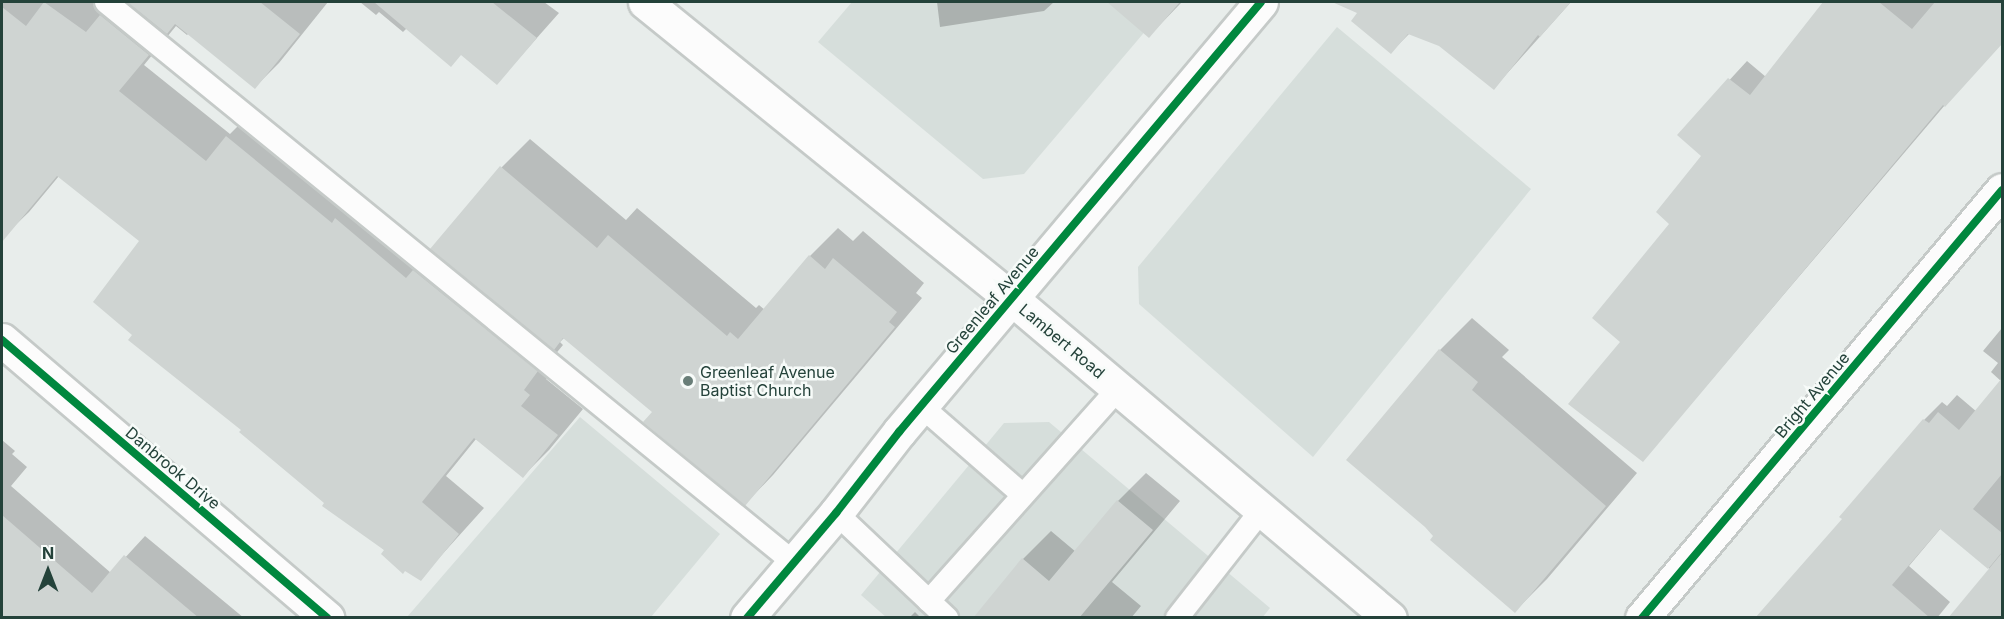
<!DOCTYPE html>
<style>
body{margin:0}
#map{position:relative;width:2004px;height:619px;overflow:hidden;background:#e8edeb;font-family:Inter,sans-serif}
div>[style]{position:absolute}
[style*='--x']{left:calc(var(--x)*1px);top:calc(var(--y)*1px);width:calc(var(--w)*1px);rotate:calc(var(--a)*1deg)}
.built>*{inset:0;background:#d6dedb}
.shadow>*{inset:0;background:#0003}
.building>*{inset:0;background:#cfd4d2}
.roads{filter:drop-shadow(2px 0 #c5cac8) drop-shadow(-2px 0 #c5cac8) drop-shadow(0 2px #c5cac8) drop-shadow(0 -2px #c5cac8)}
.lane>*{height:22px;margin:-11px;padding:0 11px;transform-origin:11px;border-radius:11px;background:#fcfcfc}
.street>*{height:33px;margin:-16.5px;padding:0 16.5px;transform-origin:16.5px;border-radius:16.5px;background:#fcfcfc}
.secondary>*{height:33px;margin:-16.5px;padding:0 16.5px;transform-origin:16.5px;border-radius:16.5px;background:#fcfcfc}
.cycleway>*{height:8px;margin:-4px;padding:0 4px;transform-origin:4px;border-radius:4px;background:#00873e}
.dots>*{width:16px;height:16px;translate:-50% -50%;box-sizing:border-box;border:3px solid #f7fbf9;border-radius:50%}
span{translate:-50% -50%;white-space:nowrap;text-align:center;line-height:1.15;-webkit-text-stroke:5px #f7fbf9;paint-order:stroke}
.street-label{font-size:16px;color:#24423a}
.poi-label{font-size:16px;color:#24423a}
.left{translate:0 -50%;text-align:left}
.frame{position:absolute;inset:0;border:3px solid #24423a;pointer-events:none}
.north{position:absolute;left:18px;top:541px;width:60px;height:60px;-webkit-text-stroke:4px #f7fbf9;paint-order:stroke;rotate:0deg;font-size:16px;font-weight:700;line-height:24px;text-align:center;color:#24423a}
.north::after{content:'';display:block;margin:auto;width:21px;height:27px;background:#24423a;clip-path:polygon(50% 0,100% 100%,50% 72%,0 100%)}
</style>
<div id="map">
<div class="built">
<i style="clip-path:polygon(852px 2px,1170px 2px,1024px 174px,983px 179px,818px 42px)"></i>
<i style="clip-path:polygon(1337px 27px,1531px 189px,1313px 457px,1139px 304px,1138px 267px)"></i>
<i style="clip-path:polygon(580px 417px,720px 534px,651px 617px,407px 617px)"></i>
<i style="clip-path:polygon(1049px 422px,1270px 608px,1262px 618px,887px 618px,861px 595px,1004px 423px)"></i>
</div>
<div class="shadow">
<i style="clip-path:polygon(2px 2px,328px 2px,279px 63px,255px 87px,189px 33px,187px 35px,176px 26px,144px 65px,230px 134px,253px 111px,358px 198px,362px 194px,431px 251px,502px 167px,530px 139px,626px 220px,637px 208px,756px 308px,759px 305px,765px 310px,810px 256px,838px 228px,853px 241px,863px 231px,924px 283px,916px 293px,922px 298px,773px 475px,745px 504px,654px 412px,565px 337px,560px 342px,563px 345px,548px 363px,555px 368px,546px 379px,583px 409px,549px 450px,523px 476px,476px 439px,446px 476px,484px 508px,420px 579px,326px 502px,134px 335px,141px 241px,59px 176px,29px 212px,3px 237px,2px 236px)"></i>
<i style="clip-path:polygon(360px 2px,544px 2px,559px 13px,497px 83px,462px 54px,407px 28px,403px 32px,379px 12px,376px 15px)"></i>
<i style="clip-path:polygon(937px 2px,1054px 2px,1044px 11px,940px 27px)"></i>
<i style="clip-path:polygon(1109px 2px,1182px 2px,1149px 36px)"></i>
<i style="clip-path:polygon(1369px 2px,1571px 2px,1494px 88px,1440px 45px,1410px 33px,1391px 52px,1353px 21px)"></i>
<i style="clip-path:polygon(1825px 2px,2002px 2px,2002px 43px,1945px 105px,1643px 460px,1622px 342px,1703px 156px,1679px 135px,1747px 61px,1766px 77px)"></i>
<i style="clip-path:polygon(1472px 318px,1509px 350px,1502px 357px,1637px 473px,1547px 579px,1515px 611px,1435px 536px,1440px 350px)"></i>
<i style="clip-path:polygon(2002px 328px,2002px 618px,1950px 618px,1991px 570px,1941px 528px,1909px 566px,1950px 602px,1937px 618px,1779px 618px,1844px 519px,1924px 420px,1942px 402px,1947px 406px,1957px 395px,1977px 412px,2002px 382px,1991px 372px,1998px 363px,1983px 351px)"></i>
<i style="clip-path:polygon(2px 440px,15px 451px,12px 454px,27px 467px,11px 486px,111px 573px,145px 536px,244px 618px,2px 618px)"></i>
<i style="clip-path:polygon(1146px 473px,1180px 501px,1112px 582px,1141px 606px,1131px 618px,975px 618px,1023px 559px,1051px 531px,1076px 552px,1118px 501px)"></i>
<i style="clip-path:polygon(915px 612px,921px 618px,909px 618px)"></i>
</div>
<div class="building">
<i style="clip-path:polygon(44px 2px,86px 32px,100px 15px,149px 55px,119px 91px,206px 161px,226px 136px,332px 223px,335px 218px,406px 278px,413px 270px,538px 371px,524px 390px,530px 395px,521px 406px,558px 435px,523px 478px,474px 438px,422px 502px,459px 534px,421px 581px,405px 571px,403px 574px,381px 554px,384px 550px,322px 506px,324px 503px,239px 432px,241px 430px,128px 340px,132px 335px,93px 302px,139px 241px,57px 176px,2px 242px,2px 7px,26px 26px)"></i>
<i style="clip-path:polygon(127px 2px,260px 2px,300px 34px,255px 89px,175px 24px,167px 34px)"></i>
<i style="clip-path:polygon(374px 2px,492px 2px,537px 38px,497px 85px,461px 55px,451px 67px)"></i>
<i style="clip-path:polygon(1107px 2px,1180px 2px,1149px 38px)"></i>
<i style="clip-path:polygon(1332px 2px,1571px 2px,1540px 37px,1538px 35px,1494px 90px,1439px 46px,1408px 34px,1391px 54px,1351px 21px,1357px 13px)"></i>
<i style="clip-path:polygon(1823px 2px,1879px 2px,1912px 29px,1935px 2px,2002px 2px,2002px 44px,1945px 107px,1943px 105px,1643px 462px,1568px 404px,1620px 342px,1592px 318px,1669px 224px,1656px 212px,1701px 156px,1677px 135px,1728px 78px,1750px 95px)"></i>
<i style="clip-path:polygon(500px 166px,597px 248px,608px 235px,727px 336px,730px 332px,738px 339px,809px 255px,825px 269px,833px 258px,897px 312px,889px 322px,895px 327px,745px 506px,643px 422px,652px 412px,563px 338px,554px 350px,430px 249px)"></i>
<i style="clip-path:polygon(1439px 349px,1478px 382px,1472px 390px,1606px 506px,1515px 613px,1430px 540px,1433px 536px,1425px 527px,1346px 460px)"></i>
<i style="clip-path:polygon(2002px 378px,2002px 474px,1973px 509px,2002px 533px,2002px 552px,1988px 569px,1940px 529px,1892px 585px,1930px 618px,1755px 618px,1842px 519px,1839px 517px,1923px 419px,1929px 423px,1938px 412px,1959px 430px)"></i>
<i style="clip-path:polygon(1117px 500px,1153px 530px,1079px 618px,973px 618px,1022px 558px,1049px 581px)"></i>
<i style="clip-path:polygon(2px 515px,92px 593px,124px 555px,199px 618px,2px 618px)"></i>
<i style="clip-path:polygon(2002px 553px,2002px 618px,1948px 618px)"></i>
</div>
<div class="roads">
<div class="lane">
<i style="--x:106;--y:2;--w:886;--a:39.18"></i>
<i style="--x:921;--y:406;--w:135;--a:41.1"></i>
<i style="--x:836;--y:513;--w:153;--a:43.4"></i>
<i style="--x:929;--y:601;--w:285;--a:-48.3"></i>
<i style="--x:1177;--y:618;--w:136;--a:-51.9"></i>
</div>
<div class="street">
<i style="--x:2;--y:340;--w:428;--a:40.5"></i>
<i style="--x:1642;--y:618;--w:559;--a:-49.93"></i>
</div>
<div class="secondary">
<i style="--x:645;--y:2;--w:471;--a:39"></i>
<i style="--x:1011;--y:298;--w:496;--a:40.2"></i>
<i style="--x:747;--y:618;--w:138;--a:-49.7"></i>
<i style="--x:836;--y:513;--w:103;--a:-52.1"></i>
<i style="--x:899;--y:432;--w:562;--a:-49.91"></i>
</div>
</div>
<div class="cycleway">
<i style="--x:2;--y:340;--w:428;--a:40.5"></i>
<i style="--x:747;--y:618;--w:138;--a:-49.7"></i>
<i style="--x:836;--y:513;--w:103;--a:-52.1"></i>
<i style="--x:899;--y:432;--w:562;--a:-49.91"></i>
<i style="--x:1642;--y:618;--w:559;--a:-49.93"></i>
</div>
<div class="dots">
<i style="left:688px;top:381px;background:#697e78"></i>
</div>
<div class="street-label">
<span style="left:992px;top:300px;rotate:-50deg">Greenleaf Avenue</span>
<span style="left:1062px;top:341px;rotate:40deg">Lambert Road</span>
<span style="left:1812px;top:395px;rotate:-50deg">Bright Avenue</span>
<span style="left:173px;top:468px;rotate:40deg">Danbrook Drive</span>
</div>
<div class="poi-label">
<span class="left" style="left:700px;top:381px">Greenleaf Avenue<br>Baptist Church</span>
</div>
<div class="frame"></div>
<div class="north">N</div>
</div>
